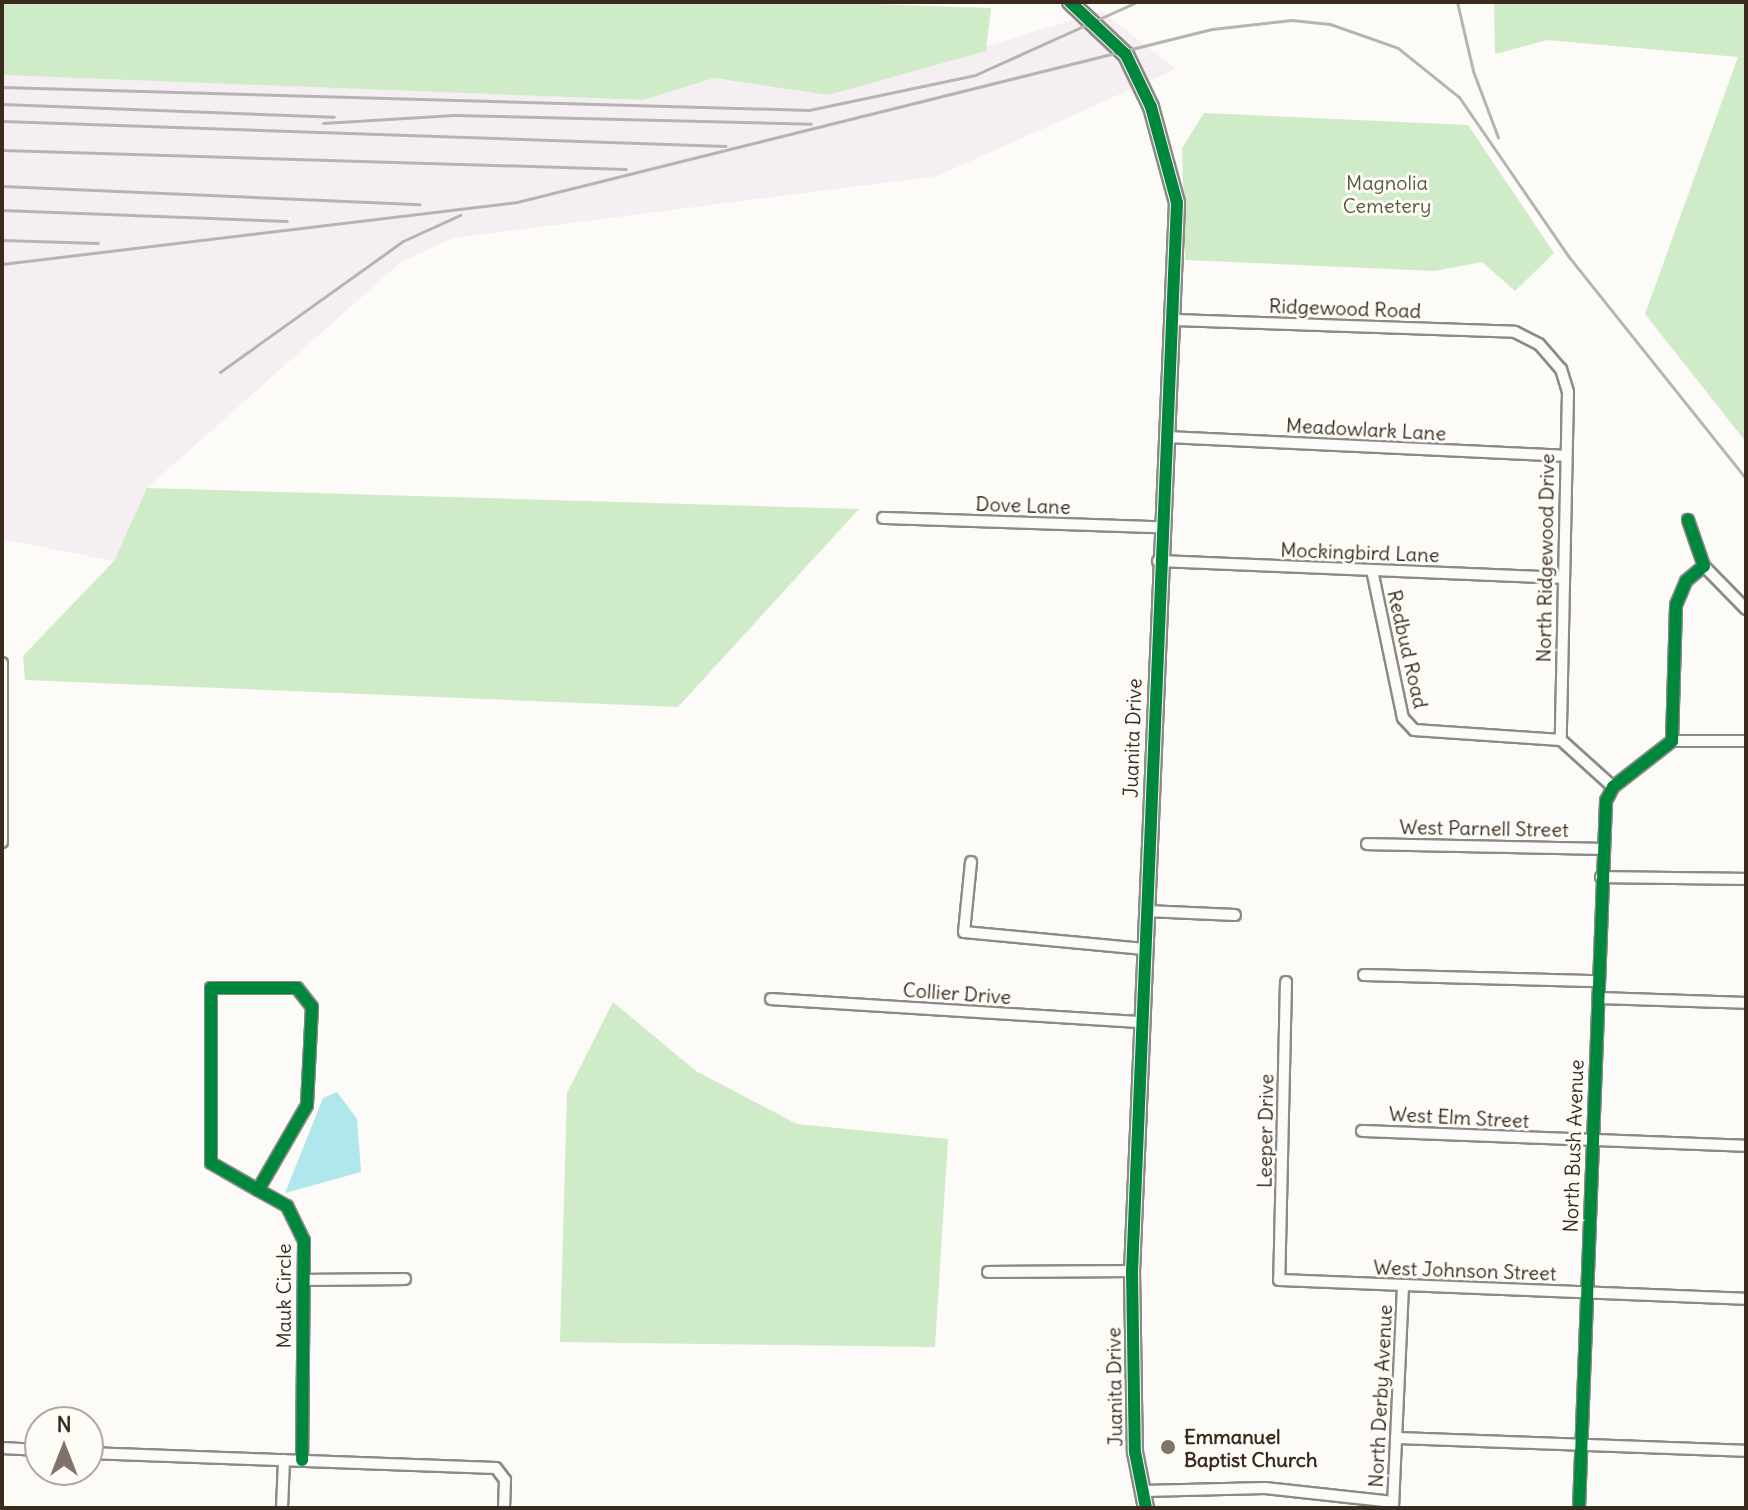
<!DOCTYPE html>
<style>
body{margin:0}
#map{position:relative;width:1748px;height:1510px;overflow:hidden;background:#fcfbf8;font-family:Delius,sans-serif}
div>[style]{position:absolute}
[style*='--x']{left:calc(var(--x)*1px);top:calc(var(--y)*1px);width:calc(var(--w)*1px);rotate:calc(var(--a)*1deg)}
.built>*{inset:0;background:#f5eff3}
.green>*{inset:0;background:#cfebc8}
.water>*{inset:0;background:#afe7ec}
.roads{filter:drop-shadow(2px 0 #8d8985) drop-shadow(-2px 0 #8d8985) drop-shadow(0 2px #8d8985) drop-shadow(0 -2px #8d8985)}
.street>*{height:10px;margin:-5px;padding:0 5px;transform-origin:5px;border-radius:5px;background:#fbfbf9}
.secondary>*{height:14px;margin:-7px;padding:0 7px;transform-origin:7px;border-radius:7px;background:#fbfbf9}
.rail>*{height:3px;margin:-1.5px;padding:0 1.5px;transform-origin:1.5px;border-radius:1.5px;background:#b6b4b1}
.cycleway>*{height:12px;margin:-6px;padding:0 6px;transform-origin:6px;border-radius:6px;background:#00873e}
.dots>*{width:22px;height:22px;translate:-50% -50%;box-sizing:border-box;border:4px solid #fdfcf7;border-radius:50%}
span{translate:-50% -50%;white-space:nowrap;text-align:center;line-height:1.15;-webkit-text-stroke:6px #fdfcf7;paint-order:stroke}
.park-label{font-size:20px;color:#57573f}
.street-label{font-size:20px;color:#3b2a1e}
.poi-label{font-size:20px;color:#3b2a1e;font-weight:700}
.left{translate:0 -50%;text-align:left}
.frame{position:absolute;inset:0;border:4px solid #3b2a1e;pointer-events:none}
.north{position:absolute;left:24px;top:1406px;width:80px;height:80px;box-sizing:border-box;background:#fdfcf7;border:2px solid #afa8a0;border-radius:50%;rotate:0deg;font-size:22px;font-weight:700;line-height:32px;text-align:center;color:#3b2a1e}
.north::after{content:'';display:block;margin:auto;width:28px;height:36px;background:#7f736a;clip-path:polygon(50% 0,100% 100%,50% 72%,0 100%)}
</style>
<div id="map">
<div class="built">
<i style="clip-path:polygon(1101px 11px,1176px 69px,937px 176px,453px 238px,401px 262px,147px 488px,114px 561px,2px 539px,2px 75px,643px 100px,714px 78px,828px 95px)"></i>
</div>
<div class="green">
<i style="clip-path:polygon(2px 2px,816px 2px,991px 8px,986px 51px,828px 95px,714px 78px,643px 100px,2px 75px)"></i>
<i style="clip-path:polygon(1494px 2px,1746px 2px,1746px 442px,1645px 314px,1738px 57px,1547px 40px,1495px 54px)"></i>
<i style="clip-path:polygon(1204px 113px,1468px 125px,1554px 253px,1515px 291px,1482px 262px,1435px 271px,1185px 260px,1182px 148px)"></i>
<i style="clip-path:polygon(147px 488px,859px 509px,678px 707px,25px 680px,23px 656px,114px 561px)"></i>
<i style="clip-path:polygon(613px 1002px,696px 1071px,797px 1124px,948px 1139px,935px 1347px,560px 1342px,567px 1093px)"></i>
</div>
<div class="water">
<i style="clip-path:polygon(337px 1092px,357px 1119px,361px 1172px,285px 1193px,323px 1098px)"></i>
</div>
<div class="roads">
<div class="street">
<i style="--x:1175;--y:320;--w:340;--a:2"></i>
<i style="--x:1515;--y:332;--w:27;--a:27"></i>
<i style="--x:1539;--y:344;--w:33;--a:49"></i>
<i style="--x:1561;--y:369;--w:24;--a:73"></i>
<i style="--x:1568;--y:392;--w:348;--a:91.2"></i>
<i style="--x:1561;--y:740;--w:70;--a:42.1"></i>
<i style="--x:1166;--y:437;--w:399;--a:2.7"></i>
<i style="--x:883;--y:518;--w:278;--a:1.9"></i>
<i style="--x:1158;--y:561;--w:402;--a:2.4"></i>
<i style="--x:1704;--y:566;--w:60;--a:45.7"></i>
<i style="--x:1372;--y:570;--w:151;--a:78.2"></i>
<i style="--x:1403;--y:718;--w:16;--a:47"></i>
<i style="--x:1414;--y:730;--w:147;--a:3.9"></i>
<i style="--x:2;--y:663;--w:179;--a:90"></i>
<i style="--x:1672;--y:741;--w:74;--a:0"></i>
<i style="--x:1367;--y:844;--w:234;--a:1.2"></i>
<i style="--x:971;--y:862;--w:70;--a:95.7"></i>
<i style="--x:964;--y:932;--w:181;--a:5.4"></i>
<i style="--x:1601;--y:877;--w:145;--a:0.8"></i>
<i style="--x:1146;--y:911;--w:89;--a:2.6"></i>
<i style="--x:1364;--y:975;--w:235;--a:1.5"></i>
<i style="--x:1286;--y:982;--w:298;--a:91.3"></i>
<i style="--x:1279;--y:1280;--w:467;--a:2.3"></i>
<i style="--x:1599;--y:998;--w:147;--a:1.9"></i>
<i style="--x:771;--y:999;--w:371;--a:3.6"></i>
<i style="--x:1362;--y:1131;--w:384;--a:2.2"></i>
<i style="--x:258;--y:1190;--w:98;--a:-60"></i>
<i style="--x:307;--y:1105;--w:98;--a:-87.1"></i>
<i style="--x:312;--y:1007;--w:24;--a:-128"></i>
<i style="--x:297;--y:988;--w:86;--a:180"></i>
<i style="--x:211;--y:988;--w:175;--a:90"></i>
<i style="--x:211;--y:1163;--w:54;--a:29.9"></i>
<i style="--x:258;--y:1190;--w:33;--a:29"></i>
<i style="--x:287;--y:1206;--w:39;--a:64"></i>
<i style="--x:304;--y:1241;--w:219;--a:90.5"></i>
<i style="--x:988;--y:1272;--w:144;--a:-0.4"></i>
<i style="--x:304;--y:1280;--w:101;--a:-0.6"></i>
<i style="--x:1396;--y:1438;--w:350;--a:2.1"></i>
<i style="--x:2;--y:1448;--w:38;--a:3"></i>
<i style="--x:88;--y:1453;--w:408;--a:2.1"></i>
<i style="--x:496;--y:1468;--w:15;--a:53"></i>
<i style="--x:505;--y:1480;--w:28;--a:92"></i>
<i style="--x:1144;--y:1491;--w:121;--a:-1.4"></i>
<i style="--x:1265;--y:1488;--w:129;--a:6.2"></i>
<i style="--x:1393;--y:1506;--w:219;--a:-87.4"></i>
<i style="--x:282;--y:1508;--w:48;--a:-87.6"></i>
<i style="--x:1579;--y:1508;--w:708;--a:-87.81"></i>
<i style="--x:1606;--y:801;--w:16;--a:-63"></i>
<i style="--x:1613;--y:787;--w:75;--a:-37.9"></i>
<i style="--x:1672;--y:741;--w:136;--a:-88.3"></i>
<i style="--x:1676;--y:605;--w:26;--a:-67"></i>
<i style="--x:1686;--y:581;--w:23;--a:-40"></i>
<i style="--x:1704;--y:566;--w:49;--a:-109.2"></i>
</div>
<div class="secondary">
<i style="--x:1070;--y:2;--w:77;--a:43.4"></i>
<i style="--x:1126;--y:55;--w:58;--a:64.3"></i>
<i style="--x:1151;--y:107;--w:99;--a:74.8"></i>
<i style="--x:1177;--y:203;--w:1069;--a:92.41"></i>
<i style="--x:1132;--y:1271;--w:181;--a:89.1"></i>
<i style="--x:1135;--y:1452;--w:57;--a:78.9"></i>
</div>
</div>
<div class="rail">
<i style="--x:1457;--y:2;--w:71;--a:76.9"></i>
<i style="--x:1473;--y:71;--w:71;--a:69.3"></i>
<i style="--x:2;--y:87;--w:807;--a:1.63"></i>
<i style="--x:809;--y:110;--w:170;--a:-11.9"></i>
<i style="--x:975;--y:75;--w:178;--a:-24.3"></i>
<i style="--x:2;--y:104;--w:332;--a:2.2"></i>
<i style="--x:2;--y:121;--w:724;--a:1.98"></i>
<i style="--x:323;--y:123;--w:131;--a:-3.5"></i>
<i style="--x:454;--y:115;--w:357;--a:1.4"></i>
<i style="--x:2;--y:150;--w:624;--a:1.74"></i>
<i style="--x:2;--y:186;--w:418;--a:2.5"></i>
<i style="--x:2;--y:210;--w:285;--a:2.2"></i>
<i style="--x:2;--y:240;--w:96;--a:1.8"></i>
<i style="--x:2;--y:264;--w:519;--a:-6.86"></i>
<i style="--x:517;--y:202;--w:716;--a:-13.98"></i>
<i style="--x:1212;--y:29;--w:80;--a:-6.5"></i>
<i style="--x:1291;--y:20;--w:39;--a:6"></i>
<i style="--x:1330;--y:24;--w:72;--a:19.4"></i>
<i style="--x:1398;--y:48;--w:78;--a:38.8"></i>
<i style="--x:1459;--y:97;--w:194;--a:55.5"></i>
<i style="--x:1569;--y:257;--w:284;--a:51.4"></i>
<i style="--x:220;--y:372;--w:225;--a:-35.6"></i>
<i style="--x:403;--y:241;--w:63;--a:-24.5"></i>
</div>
<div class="cycleway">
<i style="--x:1070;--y:2;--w:77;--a:43.4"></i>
<i style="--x:1126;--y:55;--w:58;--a:64.3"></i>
<i style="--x:1151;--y:107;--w:99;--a:74.8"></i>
<i style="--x:1177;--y:203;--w:1069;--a:92.41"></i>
<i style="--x:1132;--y:1271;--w:181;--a:89.1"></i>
<i style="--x:1135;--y:1452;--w:57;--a:78.9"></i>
<i style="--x:258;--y:1190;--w:98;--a:-60"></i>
<i style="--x:307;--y:1105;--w:98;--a:-87.1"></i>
<i style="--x:312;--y:1007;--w:24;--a:-128"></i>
<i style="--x:297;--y:988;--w:86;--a:180"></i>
<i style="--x:211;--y:988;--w:175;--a:90"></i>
<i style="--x:211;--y:1163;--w:54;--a:29.9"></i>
<i style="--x:258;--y:1190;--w:33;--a:29"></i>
<i style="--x:287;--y:1206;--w:39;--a:64"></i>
<i style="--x:304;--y:1241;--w:219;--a:90.5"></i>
<i style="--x:1579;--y:1508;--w:708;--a:-87.81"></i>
<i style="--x:1606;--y:801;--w:16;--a:-63"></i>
<i style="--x:1613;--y:787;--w:75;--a:-37.9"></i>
<i style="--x:1672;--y:741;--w:136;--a:-88.3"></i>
<i style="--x:1676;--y:605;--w:26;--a:-67"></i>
<i style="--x:1686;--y:581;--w:23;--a:-40"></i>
<i style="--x:1704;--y:566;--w:49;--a:-109.2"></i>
</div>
<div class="dots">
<i style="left:1168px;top:1447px;background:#7f736a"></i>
</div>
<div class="park-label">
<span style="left:1387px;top:194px">Magnolia<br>Cemetery</span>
</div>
<div class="street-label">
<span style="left:1345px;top:308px;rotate:2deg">Ridgewood Road</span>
<span style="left:1366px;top:429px;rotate:3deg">Meadowlark Lane</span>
<span style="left:1023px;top:505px;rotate:2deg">Dove Lane</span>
<span style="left:1360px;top:552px;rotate:2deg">Mockingbird Lane</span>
<span style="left:1545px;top:558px;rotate:-89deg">North Ridgewood Drive</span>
<span style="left:1408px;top:649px;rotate:77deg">Redbud Road</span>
<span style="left:1132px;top:738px;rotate:-88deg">Juanita Drive</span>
<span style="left:1484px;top:828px;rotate:1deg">West Parnell Street</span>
<span style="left:957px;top:993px;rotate:4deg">Collier Drive</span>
<span style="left:1459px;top:1117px;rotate:3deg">West Elm Street</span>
<span style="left:1265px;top:1131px;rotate:-89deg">Leeper Drive</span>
<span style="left:1573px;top:1146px;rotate:-88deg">North Bush Avenue</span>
<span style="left:1465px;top:1270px;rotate:2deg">West Johnson Street</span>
<span style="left:283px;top:1296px;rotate:-90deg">Mauk Circle</span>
<span style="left:1114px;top:1387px;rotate:-91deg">Juanita Drive</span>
<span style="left:1380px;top:1396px;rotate:-87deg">North Derby Avenue</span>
</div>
<div class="poi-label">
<span class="left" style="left:1184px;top:1448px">Emmanuel<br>Baptist Church</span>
</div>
<div class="frame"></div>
<div class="north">N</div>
</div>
